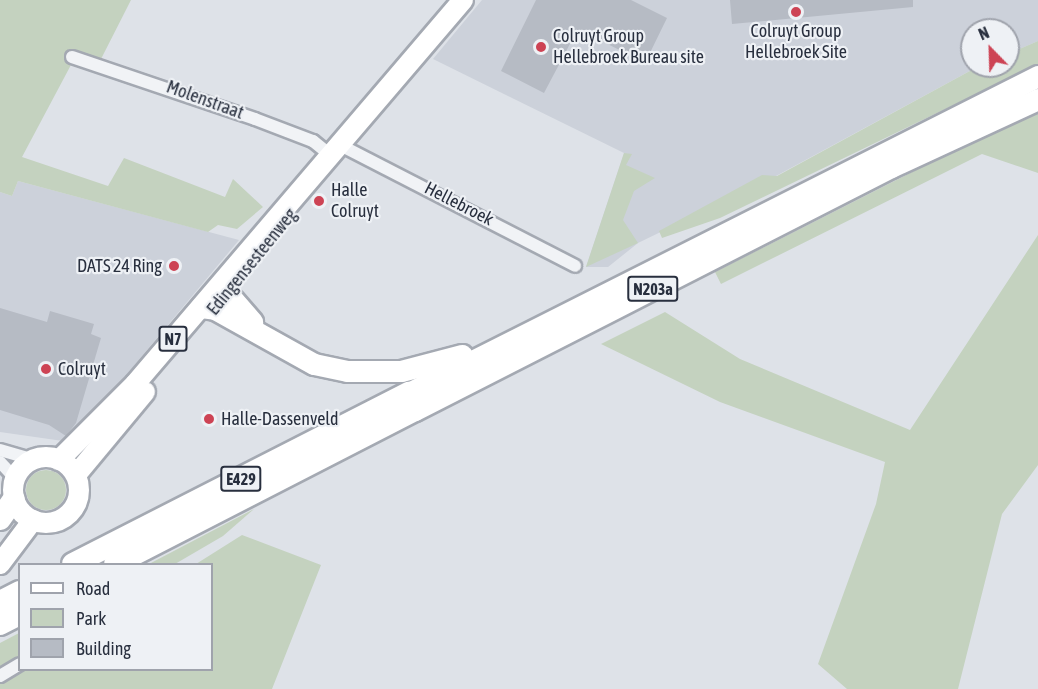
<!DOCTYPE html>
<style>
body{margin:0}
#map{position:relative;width:1038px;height:689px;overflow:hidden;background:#dee2e8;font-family:"Asap Condensed",sans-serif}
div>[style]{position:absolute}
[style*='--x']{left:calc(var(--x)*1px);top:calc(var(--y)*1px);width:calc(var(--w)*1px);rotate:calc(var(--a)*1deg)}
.built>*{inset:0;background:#ccd1da}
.green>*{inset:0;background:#c4d2bf}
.round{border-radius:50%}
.building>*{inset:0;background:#b6bbc4}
.roads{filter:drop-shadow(2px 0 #a4a9b2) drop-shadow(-2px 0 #a4a9b2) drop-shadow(0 2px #a4a9b2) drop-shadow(0 -2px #a4a9b2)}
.minor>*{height:12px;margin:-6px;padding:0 6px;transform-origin:6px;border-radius:6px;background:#f1f3f6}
.primary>*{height:20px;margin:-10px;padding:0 10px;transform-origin:10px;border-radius:10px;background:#fff}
.primary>.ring{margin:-10px;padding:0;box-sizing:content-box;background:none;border:20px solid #fff;border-radius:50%}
.trunk>*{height:21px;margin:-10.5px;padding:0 10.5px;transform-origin:10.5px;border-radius:10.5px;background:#fff}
.motorway>*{height:22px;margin:-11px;padding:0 11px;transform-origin:11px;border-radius:11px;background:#fff}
.dots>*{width:16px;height:16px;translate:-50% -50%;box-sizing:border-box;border:3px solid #eef1f5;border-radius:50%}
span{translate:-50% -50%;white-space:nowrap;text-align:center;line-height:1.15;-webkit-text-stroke:4.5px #eef1f5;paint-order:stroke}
.shield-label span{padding:2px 4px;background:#eef1f5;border:2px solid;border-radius:4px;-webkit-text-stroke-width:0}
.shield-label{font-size:16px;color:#282f3e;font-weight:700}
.poi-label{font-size:18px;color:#282f3e}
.left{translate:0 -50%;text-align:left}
.right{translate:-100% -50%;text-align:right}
.street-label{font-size:18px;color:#282f3e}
.legend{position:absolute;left:18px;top:563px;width:195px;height:108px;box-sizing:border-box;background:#eef1f5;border:2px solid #9fa3ac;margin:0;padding:8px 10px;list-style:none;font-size:18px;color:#282f3e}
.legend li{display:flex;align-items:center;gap:12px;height:30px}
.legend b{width:30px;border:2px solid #9fa3ac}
.north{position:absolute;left:960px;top:18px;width:60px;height:60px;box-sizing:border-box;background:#eef1f5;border:2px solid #9fa3ac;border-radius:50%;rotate:337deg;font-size:16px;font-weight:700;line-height:24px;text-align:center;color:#282f3e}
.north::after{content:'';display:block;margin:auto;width:21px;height:27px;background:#cd4354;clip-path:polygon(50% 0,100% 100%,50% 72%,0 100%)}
</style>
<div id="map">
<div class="built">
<i style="clip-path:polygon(482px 0,1038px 0,1038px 41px,1008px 54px,1008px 30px,972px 30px,972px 66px,979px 66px,776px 176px,638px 243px,608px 267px,586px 267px,624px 153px,433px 59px)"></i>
<i style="clip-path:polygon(18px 181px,239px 240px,70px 442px,0 432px,0 192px,12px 196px)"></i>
</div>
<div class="green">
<i style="clip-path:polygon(0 0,131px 0,100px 61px,72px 63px,22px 157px,108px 186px,124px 158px,225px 197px,233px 179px,263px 207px,237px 229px,218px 225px,208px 232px,18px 181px,12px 196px,0 192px)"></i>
<i style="clip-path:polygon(1038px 41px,1038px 64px,720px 218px,662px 238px,659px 231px,762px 175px,777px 176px,979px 66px,1008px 66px,1008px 54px)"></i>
<i style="clip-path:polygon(1038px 108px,1038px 173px,982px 154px,721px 284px,715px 272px)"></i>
<i style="clip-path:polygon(624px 153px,632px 154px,626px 165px,655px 178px,634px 191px,623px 220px,638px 243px,586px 267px)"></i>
<i style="clip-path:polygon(1038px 235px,1038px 465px,1002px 514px,958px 689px,847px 689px,818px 664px,876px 504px,885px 462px,720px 402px,601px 344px,665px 312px,740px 359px,910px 430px)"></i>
<i class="round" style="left:26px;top:470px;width:40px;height:40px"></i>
<i style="clip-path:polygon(254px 509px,223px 536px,175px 564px,149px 564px)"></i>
<i style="clip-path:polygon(242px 535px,321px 565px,272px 689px,0 689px,0 670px,212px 670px,212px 564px,196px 564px)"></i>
<i style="clip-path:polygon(19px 633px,19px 656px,0 668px,0 643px)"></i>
</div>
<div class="building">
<i style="clip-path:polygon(536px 0,631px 0,667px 18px,645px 63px,584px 32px,578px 43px,572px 40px,544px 93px,501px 71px)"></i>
<i style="clip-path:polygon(730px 0,913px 0,913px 7px,732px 24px)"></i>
<i style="clip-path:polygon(0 308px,47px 322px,50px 311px,94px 324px,91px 334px,101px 338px,98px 348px,76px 423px,66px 436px,49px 425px,0 410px)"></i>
</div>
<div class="roads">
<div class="minor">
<i style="--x:72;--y:57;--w:193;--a:18.7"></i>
<i style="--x:255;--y:119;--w:62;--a:20.8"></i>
<i style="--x:313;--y:141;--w:26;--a:39"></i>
<i style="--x:342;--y:146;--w:262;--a:27.2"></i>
<i style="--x:0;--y:450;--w:35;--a:16"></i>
<i style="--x:0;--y:462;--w:23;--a:47"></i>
<i style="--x:0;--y:676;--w:23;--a:-31"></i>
</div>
<div class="primary">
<i class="ring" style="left:13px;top:457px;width:46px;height:46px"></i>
<i style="--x:59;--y:460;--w:107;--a:-45"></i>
<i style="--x:135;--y:384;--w:505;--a:-49.5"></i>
<i style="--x:76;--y:475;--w:108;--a:-50.3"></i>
<i style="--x:0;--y:564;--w:55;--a:-53.1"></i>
</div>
<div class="trunk">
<i style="--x:228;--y:294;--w:37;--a:49"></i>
<i style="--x:201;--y:307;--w:14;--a:8"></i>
<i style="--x:215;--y:309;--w:113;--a:29.1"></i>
<i style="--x:314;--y:364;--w:34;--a:12"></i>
<i style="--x:347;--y:371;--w:54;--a:0"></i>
<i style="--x:401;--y:371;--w:63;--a:-14.7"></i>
<i style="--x:409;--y:393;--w:704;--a:-26.75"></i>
<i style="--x:415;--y:410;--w:534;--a:-27.04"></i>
<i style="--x:891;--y:167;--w:162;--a:-24.8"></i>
</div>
<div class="motorway">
<i style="--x:0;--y:519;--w:24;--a:-55"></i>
<i style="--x:73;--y:564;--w:377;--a:-27"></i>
<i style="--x:115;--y:564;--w:337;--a:-27.2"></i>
<i style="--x:0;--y:602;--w:22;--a:-27"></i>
<i style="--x:0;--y:624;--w:22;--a:-27"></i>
</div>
</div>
<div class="dots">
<i style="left:796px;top:12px;background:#cd4354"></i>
<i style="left:541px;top:47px;background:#cd4354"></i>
<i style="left:319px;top:201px;background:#cd4354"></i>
<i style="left:174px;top:266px;background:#cd4354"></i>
<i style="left:46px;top:369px;background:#cd4354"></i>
<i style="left:209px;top:419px;background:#cd4354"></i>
</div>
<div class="shield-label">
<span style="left:653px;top:289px">N203a</span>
<span style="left:173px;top:339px">N7</span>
<span style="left:241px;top:479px">E429</span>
</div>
<div class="poi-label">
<span style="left:796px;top:42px">Colruyt Group<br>Hellebroek Site</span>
<span class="left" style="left:553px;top:47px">Colruyt Group<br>Hellebroek Bureau site</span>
<span class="left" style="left:331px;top:201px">Halle<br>Colruyt</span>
<span class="right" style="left:162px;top:266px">DATS 24 Ring</span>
<span class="left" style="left:58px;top:369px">Colruyt</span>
<span class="left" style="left:221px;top:419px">Halle-Dassenveld</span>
</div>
<div class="street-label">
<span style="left:205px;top:100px;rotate:20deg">Molenstraat</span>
<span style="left:459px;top:204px;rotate:27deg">Hellebroek</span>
<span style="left:252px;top:262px;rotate:-51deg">Edingensesteenweg</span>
</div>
<ul class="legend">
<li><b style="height:8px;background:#fff"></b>Road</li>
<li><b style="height:16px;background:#c4d2bf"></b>Park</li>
<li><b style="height:16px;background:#b6bbc4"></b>Building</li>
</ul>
<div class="north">N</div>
</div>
